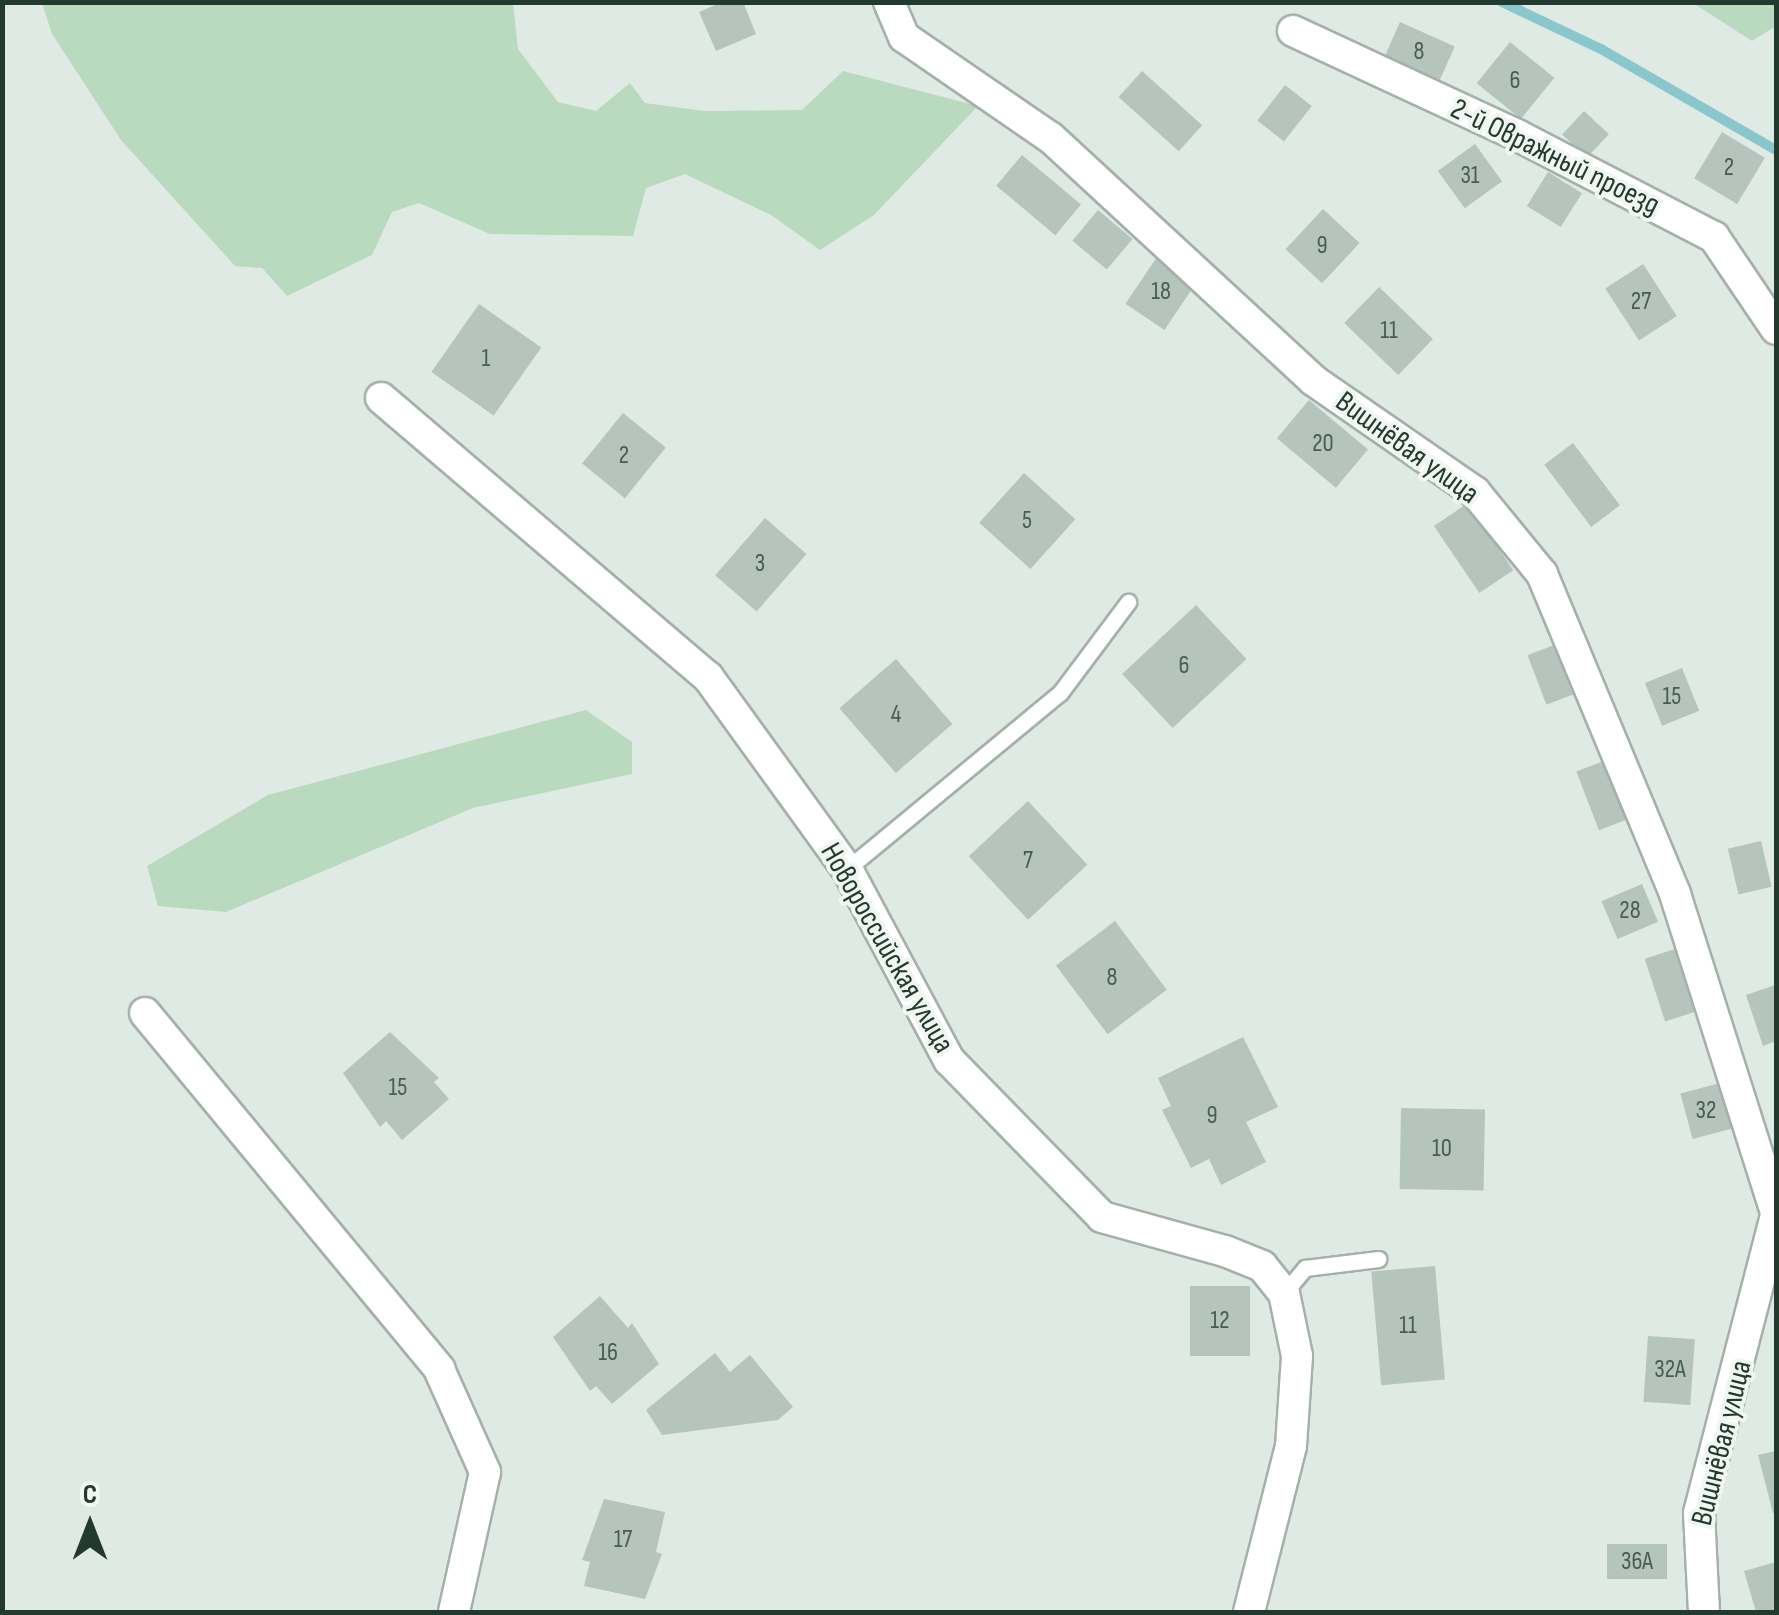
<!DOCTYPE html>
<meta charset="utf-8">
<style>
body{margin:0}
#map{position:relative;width:1779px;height:1615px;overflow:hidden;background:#e0eae4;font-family:"Sofia Sans Condensed",sans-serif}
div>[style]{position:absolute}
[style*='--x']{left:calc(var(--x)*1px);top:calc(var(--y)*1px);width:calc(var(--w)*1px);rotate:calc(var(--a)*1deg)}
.green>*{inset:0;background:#b9dabf}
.stream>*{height:10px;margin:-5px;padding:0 5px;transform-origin:5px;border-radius:5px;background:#8ac7cc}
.building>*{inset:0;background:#b5c4bd;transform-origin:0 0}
.roads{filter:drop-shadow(2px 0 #a3b1aa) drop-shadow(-2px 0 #a3b1aa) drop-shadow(0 2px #a3b1aa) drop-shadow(0 -2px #a3b1aa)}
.service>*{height:15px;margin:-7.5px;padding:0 7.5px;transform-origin:7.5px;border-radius:7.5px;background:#fff}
.minor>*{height:30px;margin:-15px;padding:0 15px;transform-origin:15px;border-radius:15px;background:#fff}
span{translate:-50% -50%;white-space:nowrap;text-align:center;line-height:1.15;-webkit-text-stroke:8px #f0f6f2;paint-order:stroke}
.number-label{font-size:25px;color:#475c53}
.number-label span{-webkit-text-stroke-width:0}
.street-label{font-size:30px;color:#223930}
.frame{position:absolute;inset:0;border:5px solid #223930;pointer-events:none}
.north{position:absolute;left:40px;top:1475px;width:100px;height:100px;-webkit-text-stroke:8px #f0f6f2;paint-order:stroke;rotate:0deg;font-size:28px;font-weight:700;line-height:40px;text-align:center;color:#223930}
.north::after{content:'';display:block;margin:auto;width:35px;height:45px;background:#223930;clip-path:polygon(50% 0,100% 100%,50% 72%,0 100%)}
</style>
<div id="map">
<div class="green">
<i style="clip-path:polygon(42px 3px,513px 3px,518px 49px,558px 102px,596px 111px,630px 83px,645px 103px,704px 111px,802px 110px,843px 71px,978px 106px,874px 215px,820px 250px,771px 215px,685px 174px,646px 188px,633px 236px,490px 234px,419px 203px,392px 212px,372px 255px,287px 296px,262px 268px,235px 266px,121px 140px,52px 34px)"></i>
<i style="clip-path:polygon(1693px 3px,1776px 3px,1776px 26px,1752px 41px)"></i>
<i style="clip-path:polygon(586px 710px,632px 742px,632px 774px,473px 808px,226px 912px,158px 906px,147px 866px,268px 795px)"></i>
</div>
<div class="stream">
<i style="--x:1502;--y:2;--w:110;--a:25.4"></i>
<i style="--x:1601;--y:49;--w:202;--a:30"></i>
</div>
<div class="building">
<i style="clip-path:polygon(722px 2px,743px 2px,756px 34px,716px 51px,699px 12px)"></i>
<i style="left:1400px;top:22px;width:60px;height:38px;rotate:24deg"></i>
<i style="left:1510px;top:42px;width:57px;height:53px;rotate:39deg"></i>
<i style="left:1142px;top:71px;width:81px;height:35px;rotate:42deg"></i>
<i style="left:1285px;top:85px;width:34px;height:45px;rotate:38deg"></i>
<i style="left:1584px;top:111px;width:34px;height:32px;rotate:43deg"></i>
<i style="left:1722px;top:132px;width:50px;height:54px;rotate:31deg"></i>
<i style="left:1475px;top:144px;width:46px;height:46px;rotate:54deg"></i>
<i style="left:1022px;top:155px;width:77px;height:40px;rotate:40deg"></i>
<i style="left:1548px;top:172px;width:40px;height:40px;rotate:32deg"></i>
<i style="left:1323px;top:209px;width:50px;height:55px;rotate:43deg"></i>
<i style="left:1098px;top:210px;width:45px;height:40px;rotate:40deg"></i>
<i style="left:1159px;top:254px;width:47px;height:60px;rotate:34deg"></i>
<i style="left:1643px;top:264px;width:62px;height:45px;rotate:57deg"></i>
<i style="left:1379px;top:287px;width:75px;height:50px;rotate:44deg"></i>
<i style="left:479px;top:304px;width:76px;height:83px;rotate:35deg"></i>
<i style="left:1309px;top:400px;width:77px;height:50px;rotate:40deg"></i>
<i style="left:623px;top:413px;width:55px;height:65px;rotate:39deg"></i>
<i style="left:1573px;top:443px;width:78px;height:36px;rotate:53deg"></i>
<i style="left:1024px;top:473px;width:69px;height:67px;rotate:42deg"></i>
<i style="left:1468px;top:503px;width:81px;height:41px;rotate:56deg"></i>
<i style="left:765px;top:518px;width:55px;height:76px;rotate:41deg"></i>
<i style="left:1196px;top:605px;width:74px;height:101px;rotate:47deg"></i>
<i style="left:1562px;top:642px;width:53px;height:37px;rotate:69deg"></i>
<i style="left:896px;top:659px;width:86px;height:75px;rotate:49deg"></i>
<i style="left:1682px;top:668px;width:46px;height:40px;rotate:68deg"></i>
<i style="left:1609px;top:759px;width:63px;height:35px;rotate:69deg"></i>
<i style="left:1028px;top:801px;width:87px;height:81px;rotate:47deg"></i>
<i style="left:1761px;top:841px;width:47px;height:34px;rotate:77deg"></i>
<i style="left:1642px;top:884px;width:41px;height:44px;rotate:67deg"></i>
<i style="left:1115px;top:921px;width:86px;height:74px;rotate:53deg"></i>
<i style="left:1678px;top:948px;width:66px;height:35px;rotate:72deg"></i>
<i style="clip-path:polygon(1775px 985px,1776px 1041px,1763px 1046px,1746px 995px)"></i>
<i style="clip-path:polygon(390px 1032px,439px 1078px,434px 1082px,449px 1099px,402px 1140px,386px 1121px,380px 1127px,343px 1073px)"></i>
<i style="clip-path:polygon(1243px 1037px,1278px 1107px,1246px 1122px,1266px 1162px,1221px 1185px,1209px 1159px,1191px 1168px,1162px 1110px,1171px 1106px,1158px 1078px)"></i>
<i style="left:1720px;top:1083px;width:47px;height:41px;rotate:75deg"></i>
<i style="left:1401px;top:1108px;width:84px;height:81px;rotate:1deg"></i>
<i style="left:1435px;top:1266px;width:114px;height:64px;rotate:85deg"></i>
<i style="left:1190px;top:1286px;width:60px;height:70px"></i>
<i style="clip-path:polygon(600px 1296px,628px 1328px,632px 1323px,659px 1364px,612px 1404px,596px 1386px,590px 1391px,553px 1337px)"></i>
<i style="left:1648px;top:1336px;width:47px;height:66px;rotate:4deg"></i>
<i style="clip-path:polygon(715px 1353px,730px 1372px,750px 1355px,793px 1407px,778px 1420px,662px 1435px,646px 1410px)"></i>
<i style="clip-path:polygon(1776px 1451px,1776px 1512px,1773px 1513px,1758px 1455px)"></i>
<i style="clip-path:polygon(604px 1499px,665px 1512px,656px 1552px,662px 1554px,645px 1599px,584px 1586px,590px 1562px,582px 1560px)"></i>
<i style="left:1607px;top:1544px;width:60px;height:35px"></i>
<i style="clip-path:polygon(1776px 1562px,1776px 1612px,1756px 1612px,1744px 1571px)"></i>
</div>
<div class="roads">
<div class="service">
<i style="--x:847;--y:869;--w:276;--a:-39.6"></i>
<i style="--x:1060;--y:693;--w:114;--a:-53.2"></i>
<i style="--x:1284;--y:1293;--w:33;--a:-50"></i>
<i style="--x:1305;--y:1268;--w:74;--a:-7"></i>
</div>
<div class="minor">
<i style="--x:889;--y:2;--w:38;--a:67"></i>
<i style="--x:904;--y:37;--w:178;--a:34.5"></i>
<i style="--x:1051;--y:138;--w:357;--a:42.7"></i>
<i style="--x:1313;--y:380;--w:197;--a:34.7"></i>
<i style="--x:1475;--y:492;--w:106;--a:50.7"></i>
<i style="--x:1542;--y:574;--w:347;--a:67.4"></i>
<i style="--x:1675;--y:894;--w:335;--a:72.4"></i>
<i style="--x:1293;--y:31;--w:247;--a:24.9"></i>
<i style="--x:1517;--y:135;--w:222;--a:27.4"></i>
<i style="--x:1714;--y:237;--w:111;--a:56"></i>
<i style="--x:381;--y:398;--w:430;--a:40.5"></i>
<i style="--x:708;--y:677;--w:237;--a:54.1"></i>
<i style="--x:847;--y:869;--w:217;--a:61.9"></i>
<i style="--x:949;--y:1060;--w:219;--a:45.7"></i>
<i style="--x:1102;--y:1217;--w:128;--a:15.5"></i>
<i style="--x:1225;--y:1251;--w:40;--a:22"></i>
<i style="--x:1262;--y:1266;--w:35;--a:51"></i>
<i style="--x:1284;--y:1293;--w:64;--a:78.3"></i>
<i style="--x:1297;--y:1356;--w:90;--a:93.8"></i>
<i style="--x:1291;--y:1446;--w:171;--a:104.2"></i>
<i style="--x:145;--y:1013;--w:462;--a:50.4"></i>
<i style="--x:439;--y:1369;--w:113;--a:65.9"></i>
<i style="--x:485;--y:1472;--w:143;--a:102.5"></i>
<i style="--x:1704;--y:1612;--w:99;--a:-92.9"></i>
<i style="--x:1699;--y:1513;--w:307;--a:-75.5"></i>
</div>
</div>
<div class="number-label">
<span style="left:1419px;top:52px">8</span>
<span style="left:1515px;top:81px">6</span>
<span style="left:1729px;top:168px">2</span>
<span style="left:1470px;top:176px">31</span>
<span style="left:1322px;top:246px">9</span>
<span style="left:1161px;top:292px">18</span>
<span style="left:1641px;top:302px">27</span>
<span style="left:1389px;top:331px">11</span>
<span style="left:486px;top:359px">1</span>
<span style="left:1323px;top:444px">20</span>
<span style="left:624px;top:456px">2</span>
<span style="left:1027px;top:521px">5</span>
<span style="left:760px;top:564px">3</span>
<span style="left:1184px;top:666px">6</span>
<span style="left:1672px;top:697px">15</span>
<span style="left:896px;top:715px">4</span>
<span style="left:1028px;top:861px">7</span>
<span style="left:1630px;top:911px">28</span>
<span style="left:1112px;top:978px">8</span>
<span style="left:398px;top:1088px">15</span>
<span style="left:1706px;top:1111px">32</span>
<span style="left:1212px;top:1116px">9</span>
<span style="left:1442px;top:1149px">10</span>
<span style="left:1220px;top:1321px">12</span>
<span style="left:1408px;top:1326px">11</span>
<span style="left:608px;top:1353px">16</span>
<span style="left:1670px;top:1370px">32А</span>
<span style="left:623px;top:1540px">17</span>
<span style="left:1637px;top:1562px">36А</span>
</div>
<div class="street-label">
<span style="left:1555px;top:157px;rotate:26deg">2-й Овражный проезд</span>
<span style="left:1407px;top:448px;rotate:36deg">Вишнёвая улица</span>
<span style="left:887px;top:948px;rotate:60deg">Новороссийская улица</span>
<span style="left:1722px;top:1443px;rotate:-76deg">Вишнёвая улица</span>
</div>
<div class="frame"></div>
<div class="north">С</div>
</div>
